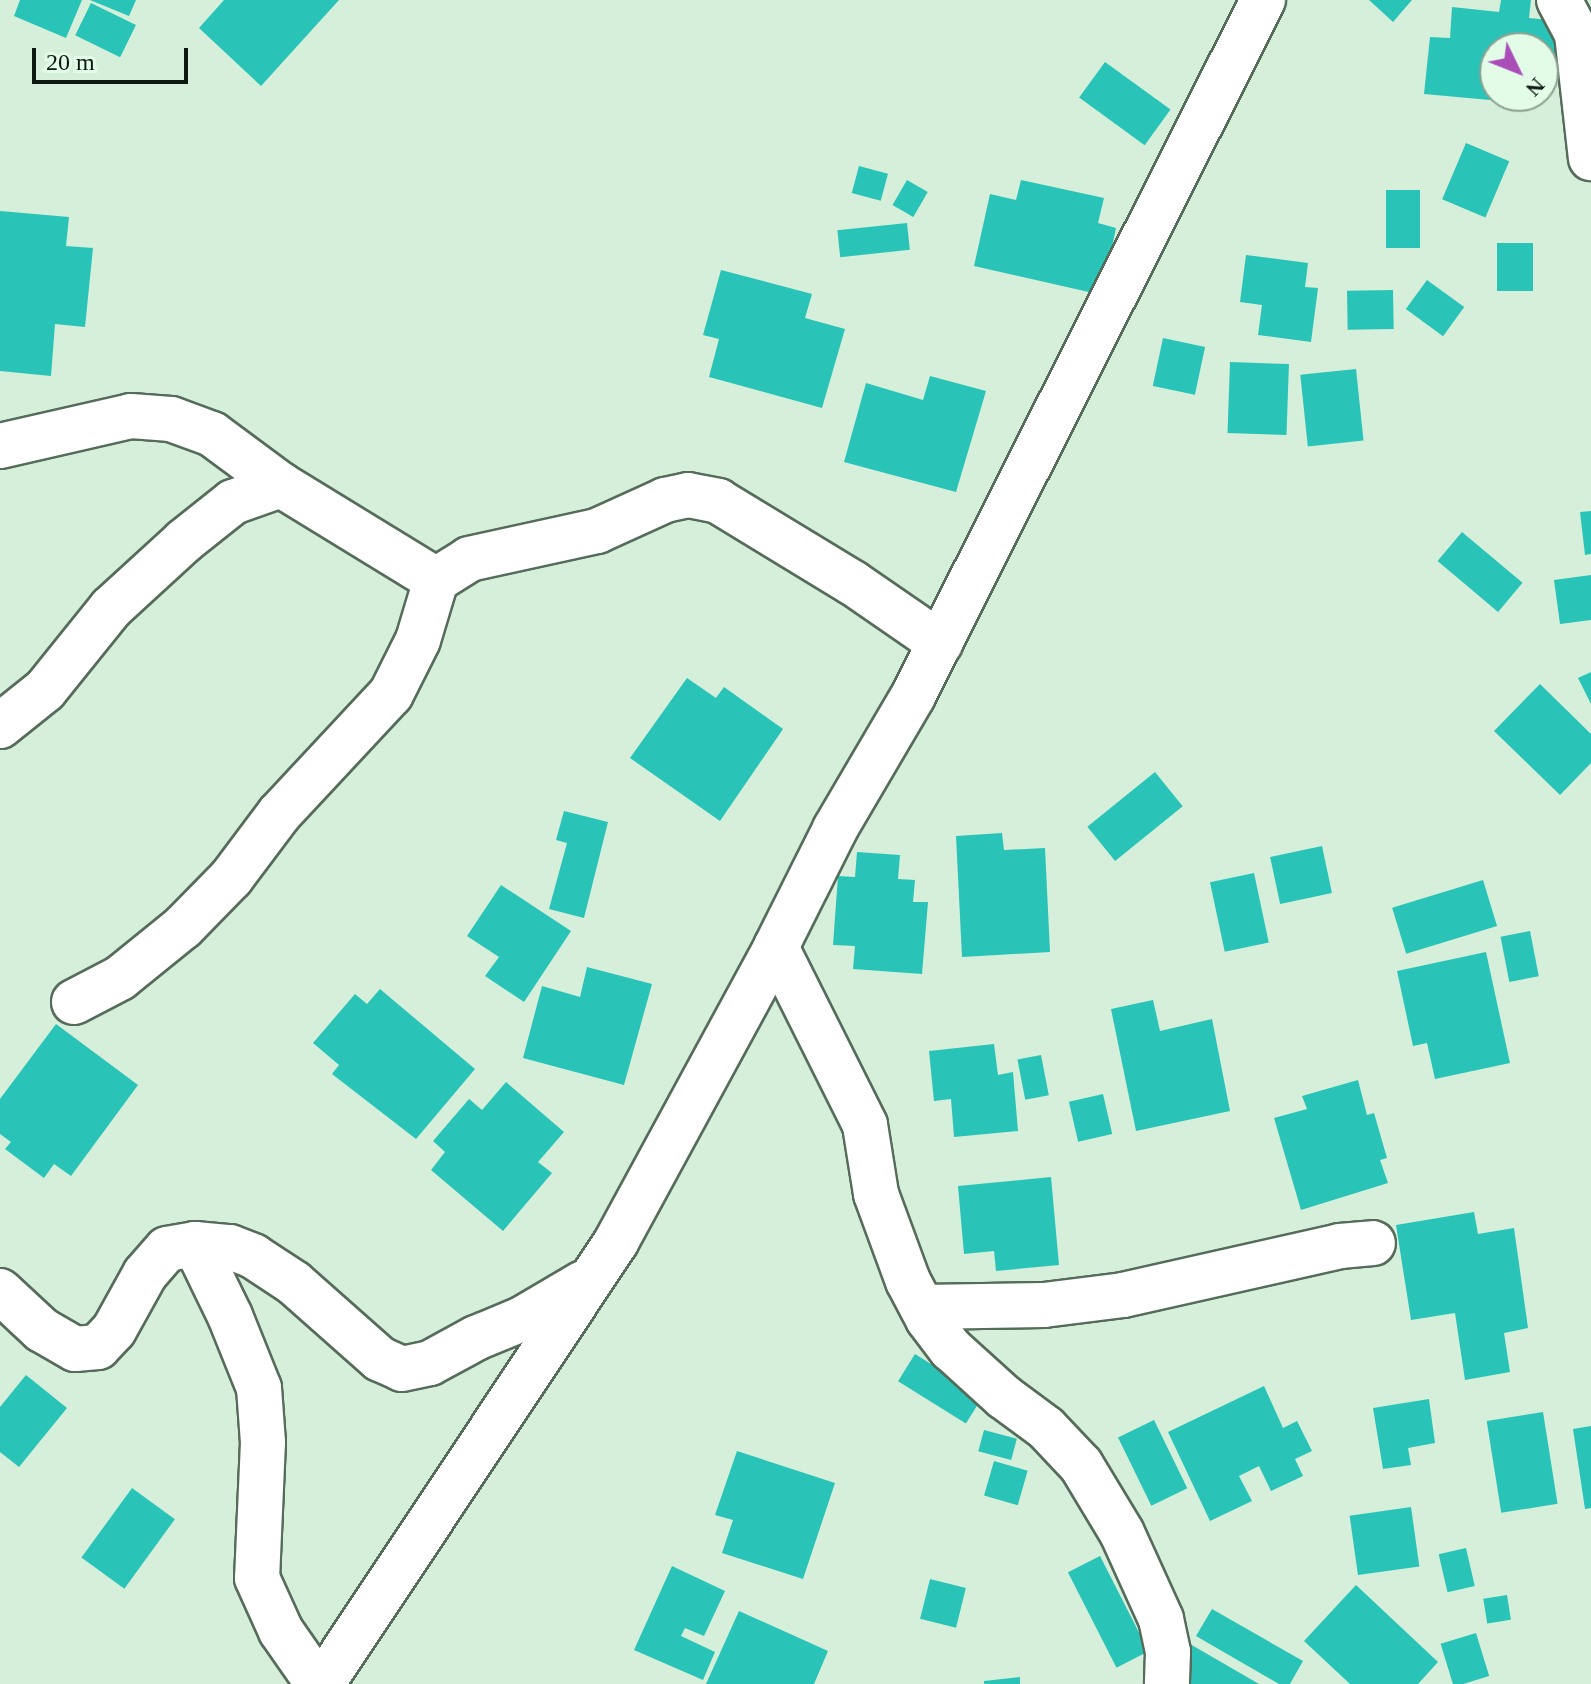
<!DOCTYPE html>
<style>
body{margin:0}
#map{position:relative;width:1591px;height:1684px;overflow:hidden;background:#d5efda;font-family:"Times New Roman",serif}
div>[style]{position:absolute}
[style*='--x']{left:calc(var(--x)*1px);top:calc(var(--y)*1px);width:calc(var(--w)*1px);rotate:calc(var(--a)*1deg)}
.building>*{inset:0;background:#29c4b7;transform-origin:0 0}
.roads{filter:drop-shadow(2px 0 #556c5a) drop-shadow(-2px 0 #556c5a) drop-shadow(0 2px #556c5a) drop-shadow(0 -2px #556c5a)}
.minor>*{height:44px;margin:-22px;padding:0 22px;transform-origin:22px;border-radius:22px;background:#fff}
span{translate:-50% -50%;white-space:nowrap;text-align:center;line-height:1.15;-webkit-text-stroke:6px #e2fce7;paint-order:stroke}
.north{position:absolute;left:1479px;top:32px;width:80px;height:80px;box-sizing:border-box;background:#e2fce7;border:2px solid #8da191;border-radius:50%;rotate:133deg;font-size:22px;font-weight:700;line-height:32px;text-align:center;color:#0e1811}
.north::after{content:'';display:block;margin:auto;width:28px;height:36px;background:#aa4db8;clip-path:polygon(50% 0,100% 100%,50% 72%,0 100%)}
.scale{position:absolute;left:32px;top:48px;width:156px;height:36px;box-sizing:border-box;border:4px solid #0e1811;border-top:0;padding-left:10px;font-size:24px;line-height:28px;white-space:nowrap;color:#0e1811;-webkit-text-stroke:6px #e2fce7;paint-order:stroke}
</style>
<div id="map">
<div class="building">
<i style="clip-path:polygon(20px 0,82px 0,66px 38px,14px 16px)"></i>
<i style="clip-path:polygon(90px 0,136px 0,129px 16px)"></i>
<i style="clip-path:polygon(224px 0,339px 0,261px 86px,199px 28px)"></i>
<i style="clip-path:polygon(1369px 0,1412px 0,1393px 22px)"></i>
<i style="clip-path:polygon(1501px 0,1531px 0,1529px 18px,1561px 21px,1555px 84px,1543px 83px,1543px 48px,1495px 48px,1495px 96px,1536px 96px,1535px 104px,1424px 94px,1430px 37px,1450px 38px,1452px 7px,1499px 12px)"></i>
<i style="left:91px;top:3px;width:50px;height:36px;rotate:26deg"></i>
<i style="left:1105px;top:62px;width:81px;height:44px;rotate:36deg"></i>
<i style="left:1466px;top:143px;width:47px;height:61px;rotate:23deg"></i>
<i style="left:859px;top:166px;width:30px;height:28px;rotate:15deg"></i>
<i style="left:907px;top:180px;width:24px;height:29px;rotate:30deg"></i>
<i style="clip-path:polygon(1021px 180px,1104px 198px,1098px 223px,1116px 228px,1102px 295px,974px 266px,990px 194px,1016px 200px)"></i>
<i style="left:1386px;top:190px;width:34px;height:58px"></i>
<i style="clip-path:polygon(0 211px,69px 217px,66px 246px,93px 248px,85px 327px,55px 324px,51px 376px,0 371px)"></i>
<i style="left:907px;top:223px;width:27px;height:70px;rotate:84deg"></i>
<i style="left:1533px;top:243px;width:48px;height:36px;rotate:90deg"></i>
<i style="clip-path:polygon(1246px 255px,1308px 263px,1305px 287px,1318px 288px,1311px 342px,1258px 335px,1262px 305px,1240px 302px)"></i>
<i style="clip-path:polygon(721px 270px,812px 294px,805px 318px,845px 329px,822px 408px,709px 377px,719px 339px,703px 335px)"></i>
<i style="left:1427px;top:280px;width:46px;height:36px;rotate:36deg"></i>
<i style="left:1393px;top:290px;width:39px;height:46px;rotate:89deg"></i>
<i style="left:1163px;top:338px;width:43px;height:49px;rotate:12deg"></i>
<i style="left:1230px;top:362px;width:59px;height:71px;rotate:2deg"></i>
<i style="left:1356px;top:369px;width:72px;height:56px;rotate:84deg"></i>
<i style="clip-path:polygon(930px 376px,986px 391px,956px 492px,844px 462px,866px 383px,923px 400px)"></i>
<i style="clip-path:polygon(1591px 511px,1591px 554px,1585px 555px,1580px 512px)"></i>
<i style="left:1462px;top:532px;width:79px;height:38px;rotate:40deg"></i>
<i style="clip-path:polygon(1591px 575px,1591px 620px,1560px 624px,1554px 580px)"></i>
<i style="clip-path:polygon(1591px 672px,1591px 704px,1578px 678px)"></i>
<i style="clip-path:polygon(687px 678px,716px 698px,724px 687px,783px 729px,720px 821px,630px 758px)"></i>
<i style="clip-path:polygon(1540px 684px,1591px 734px,1591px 763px,1560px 795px,1494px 731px)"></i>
<i style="left:1155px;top:772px;width:44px;height:87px;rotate:51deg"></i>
<i style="clip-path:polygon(564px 811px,608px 822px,584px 918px,549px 909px,567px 843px,556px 840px)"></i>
<i style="clip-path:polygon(1002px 833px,1004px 850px,1045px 848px,1050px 952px,962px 957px,956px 836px)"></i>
<i style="left:1322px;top:846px;width:48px;height:53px;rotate:78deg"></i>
<i style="clip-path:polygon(857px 852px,900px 855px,898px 879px,915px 880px,913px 902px,928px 902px,922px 974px,853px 969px,855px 946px,833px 945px,838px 876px,855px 877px)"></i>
<i style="left:1254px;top:873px;width:71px;height:45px;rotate:78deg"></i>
<i style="left:1483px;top:880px;width:48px;height:95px;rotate:73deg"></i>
<i style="clip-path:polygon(501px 885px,571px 931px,524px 1002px,485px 976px,499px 957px,467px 936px)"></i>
<i style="left:1530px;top:931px;width:46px;height:30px;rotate:79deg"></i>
<i style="clip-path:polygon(1486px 952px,1510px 1063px,1435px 1079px,1427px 1043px,1413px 1046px,1397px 971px)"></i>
<i style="clip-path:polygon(587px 967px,652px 984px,624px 1085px,523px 1058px,542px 986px,580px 997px)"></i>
<i style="clip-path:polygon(380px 989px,475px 1069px,416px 1139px,332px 1074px,339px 1065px,313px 1043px,355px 994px,367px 1004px)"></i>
<i style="clip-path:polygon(1153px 1000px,1160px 1031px,1212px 1019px,1230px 1111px,1136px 1131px,1111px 1009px)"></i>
<i style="clip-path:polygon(56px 1024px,138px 1085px,71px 1176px,54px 1164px,44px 1178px,5px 1149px,11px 1142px,0 1134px,0 1099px)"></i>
<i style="clip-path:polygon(994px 1044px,998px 1075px,1013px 1072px,1018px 1131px,954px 1137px,951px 1099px,934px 1101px,929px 1051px)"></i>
<i style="left:1041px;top:1055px;width:41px;height:24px;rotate:79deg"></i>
<i style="clip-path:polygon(1358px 1080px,1367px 1115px,1374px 1113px,1387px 1158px,1380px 1160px,1388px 1183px,1301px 1210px,1274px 1118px,1307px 1109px,1302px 1096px)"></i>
<i style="clip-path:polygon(506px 1082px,564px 1132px,538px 1162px,552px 1173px,503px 1231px,431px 1170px,445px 1152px,433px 1141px,469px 1099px,482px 1110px)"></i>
<i style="left:1103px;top:1094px;width:41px;height:35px;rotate:77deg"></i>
<i style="clip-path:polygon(1051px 1177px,1059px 1265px,996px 1271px,994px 1251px,964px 1254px,958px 1186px)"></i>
<i style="clip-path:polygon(1474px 1212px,1478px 1234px,1514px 1228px,1528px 1328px,1504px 1333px,1510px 1372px,1465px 1380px,1455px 1313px,1411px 1320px,1396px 1225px)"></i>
<i style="left:915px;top:1354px;width:80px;height:32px;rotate:32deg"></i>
<i style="clip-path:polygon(26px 1375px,67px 1408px,19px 1467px,0 1452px,0 1407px)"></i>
<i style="clip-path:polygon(1264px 1386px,1283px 1428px,1297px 1421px,1312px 1451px,1295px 1459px,1303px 1476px,1271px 1491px,1259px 1466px,1239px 1476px,1252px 1501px,1210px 1521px,1168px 1432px)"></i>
<i style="clip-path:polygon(1429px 1399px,1435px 1443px,1408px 1448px,1411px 1465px,1383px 1469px,1373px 1408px)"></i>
<i style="left:1543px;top:1412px;width:93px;height:57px;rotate:81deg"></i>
<i style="left:1154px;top:1420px;width:76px;height:40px;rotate:64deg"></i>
<i style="clip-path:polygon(1591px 1426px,1591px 1508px,1585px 1509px,1573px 1429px)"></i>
<i style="left:984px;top:1430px;width:34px;height:22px;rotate:15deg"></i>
<i style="clip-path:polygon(737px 1451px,835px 1483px,803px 1579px,722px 1553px,733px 1520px,715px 1515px)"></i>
<i style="left:994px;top:1461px;width:35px;height:36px;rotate:16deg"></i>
<i style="left:132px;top:1488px;width:53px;height:86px;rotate:36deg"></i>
<i style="left:1411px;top:1507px;width:60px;height:62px;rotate:82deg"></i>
<i style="left:1466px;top:1548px;width:39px;height:28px;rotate:77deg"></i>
<i style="left:1100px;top:1556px;width:107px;height:36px;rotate:63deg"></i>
<i style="clip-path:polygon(672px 1566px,725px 1591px,704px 1636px,685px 1628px,681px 1636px,715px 1652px,703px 1680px,634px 1650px)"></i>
<i style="left:930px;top:1579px;width:37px;height:41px;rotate:14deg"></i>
<i style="clip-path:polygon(1356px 1585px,1438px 1662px,1418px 1684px,1350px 1684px,1304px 1641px)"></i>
<i style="left:1507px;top:1595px;width:25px;height:24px;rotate:81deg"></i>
<i style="clip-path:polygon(1212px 1609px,1303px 1661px,1290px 1684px,1279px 1684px,1196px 1636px)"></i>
<i style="clip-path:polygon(739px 1611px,828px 1651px,814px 1684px,706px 1684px)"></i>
<i style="left:1476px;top:1633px;width:45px;height:37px;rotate:73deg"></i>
<i style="clip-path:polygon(1190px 1644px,1259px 1684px,1184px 1684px,1171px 1677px)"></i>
<i style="clip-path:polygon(1020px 1677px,1020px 1684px,984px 1684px,984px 1681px)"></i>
</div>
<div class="roads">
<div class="minor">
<i style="--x:1559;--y:0;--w:38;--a:62"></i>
<i style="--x:1577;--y:34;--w:125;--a:83.6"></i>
<i style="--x:0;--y:446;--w:134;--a:-12.9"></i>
<i style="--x:131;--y:416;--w:40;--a:4.3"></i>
<i style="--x:171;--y:419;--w:44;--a:20.1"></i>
<i style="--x:212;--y:434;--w:86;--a:36.5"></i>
<i style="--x:281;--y:485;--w:182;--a:31.5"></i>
<i style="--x:0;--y:726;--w:58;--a:-38.7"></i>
<i style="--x:45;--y:690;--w:105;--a:-51.2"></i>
<i style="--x:111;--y:608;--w:99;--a:-42.5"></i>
<i style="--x:184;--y:541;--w:63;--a:-38.5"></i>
<i style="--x:233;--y:502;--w:51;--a:-19.5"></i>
<i style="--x:776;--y:947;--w:199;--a:63.4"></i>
<i style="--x:865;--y:1125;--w:70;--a:80.9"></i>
<i style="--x:876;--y:1194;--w:93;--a:69.8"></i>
<i style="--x:908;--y:1281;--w:43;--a:62.2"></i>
<i style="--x:928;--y:1319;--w:38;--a:53"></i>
<i style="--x:951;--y:1349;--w:72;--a:42.2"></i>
<i style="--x:1004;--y:1397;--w:52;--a:36.4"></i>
<i style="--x:1046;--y:1428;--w:51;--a:46.6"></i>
<i style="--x:1081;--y:1465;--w:79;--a:58.9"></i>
<i style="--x:1122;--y:1533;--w:94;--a:65.6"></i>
<i style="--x:1161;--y:1619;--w:34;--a:78"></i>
<i style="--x:1168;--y:1652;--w:32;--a:92"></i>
<i style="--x:74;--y:1002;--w:52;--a:-27.6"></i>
<i style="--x:120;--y:978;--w:81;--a:-39"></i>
<i style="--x:183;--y:927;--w:69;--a:-45.6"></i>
<i style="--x:231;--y:878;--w:80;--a:-53.1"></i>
<i style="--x:279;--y:814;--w:164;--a:-47"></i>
<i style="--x:391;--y:694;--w:60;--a:-63.4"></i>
<i style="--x:418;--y:640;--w:63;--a:-73.3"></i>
<i style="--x:436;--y:580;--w:39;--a:-32"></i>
<i style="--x:469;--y:559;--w:131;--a:-12.3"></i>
<i style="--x:597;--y:531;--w:75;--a:-24.5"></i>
<i style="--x:665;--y:500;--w:24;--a:-12"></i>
<i style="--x:688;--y:495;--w:31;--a:11"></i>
<i style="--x:718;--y:501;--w:158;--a:31.3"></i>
<i style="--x:853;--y:583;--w:106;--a:34.6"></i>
<i style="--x:195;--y:1244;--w:80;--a:64.1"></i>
<i style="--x:230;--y:1316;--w:78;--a:68.1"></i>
<i style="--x:259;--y:1388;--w:54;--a:85.8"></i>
<i style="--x:263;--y:1442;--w:136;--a:92.5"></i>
<i style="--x:257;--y:1578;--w:58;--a:65.6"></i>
<i style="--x:281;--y:1631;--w:65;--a:55.1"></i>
<i style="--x:0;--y:1291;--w:57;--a:42.9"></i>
<i style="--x:42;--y:1330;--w:38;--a:30"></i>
<i style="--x:75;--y:1349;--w:23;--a:-5"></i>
<i style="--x:98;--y:1347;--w:23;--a:-47"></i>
<i style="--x:114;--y:1330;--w:64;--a:-61"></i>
<i style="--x:145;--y:1274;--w:33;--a:-49"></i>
<i style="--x:167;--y:1249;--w:28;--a:-10"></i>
<i style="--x:195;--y:1244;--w:35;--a:5"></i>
<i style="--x:230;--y:1247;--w:25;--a:21"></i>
<i style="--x:253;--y:1256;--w:49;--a:33.4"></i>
<i style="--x:294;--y:1283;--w:115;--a:41.5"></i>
<i style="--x:380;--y:1359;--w:24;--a:24"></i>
<i style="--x:402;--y:1369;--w:29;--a:-12"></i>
<i style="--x:430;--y:1363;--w:52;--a:-28.5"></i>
<i style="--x:476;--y:1338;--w:50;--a:-22.4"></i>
<i style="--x:522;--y:1319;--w:71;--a:-30.5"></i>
<i style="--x:922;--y:1307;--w:122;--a:-0.9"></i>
<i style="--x:1044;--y:1305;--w:80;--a:-7.2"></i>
<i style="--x:1123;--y:1295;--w:222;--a:-12.7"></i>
<i style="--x:1340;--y:1246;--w:33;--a:-5"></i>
<i style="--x:322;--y:1684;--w:531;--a:-56.37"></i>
<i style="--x:616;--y:1242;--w:336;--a:-61.5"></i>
<i style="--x:776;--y:947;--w:132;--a:-63.4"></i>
<i style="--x:835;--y:829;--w:154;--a:-59.6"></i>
<i style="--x:913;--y:696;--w:779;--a:-63.3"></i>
</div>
</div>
<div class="north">N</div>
<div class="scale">20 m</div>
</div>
